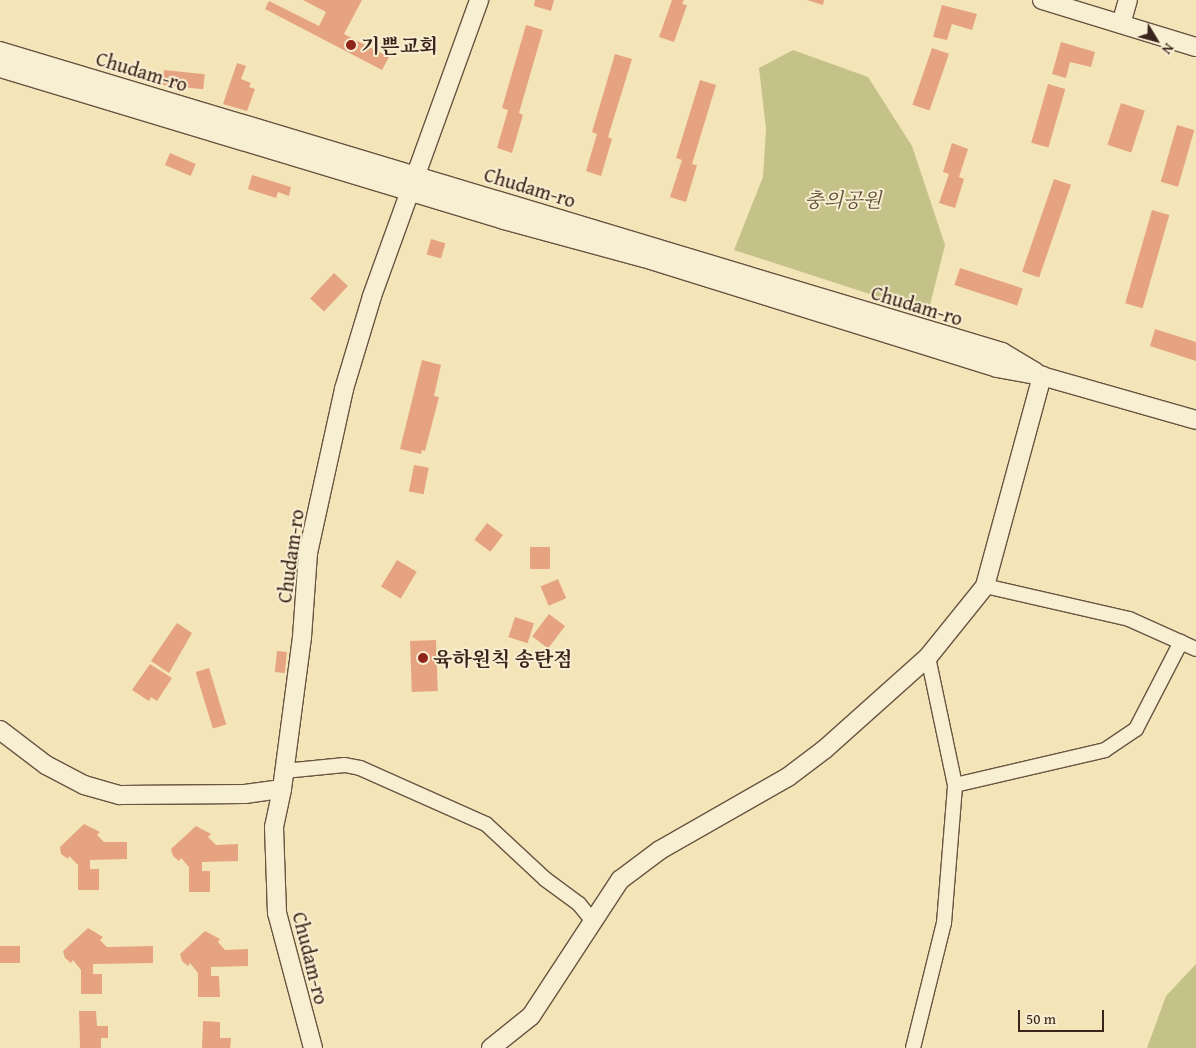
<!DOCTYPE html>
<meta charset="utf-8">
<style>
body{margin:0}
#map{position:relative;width:1196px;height:1048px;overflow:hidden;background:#f4e5b8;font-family:"Gentium Book Plus","Noto Serif KR",serif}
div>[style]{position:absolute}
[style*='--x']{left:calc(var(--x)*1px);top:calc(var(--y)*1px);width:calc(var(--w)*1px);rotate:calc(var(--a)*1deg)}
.green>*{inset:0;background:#c4c289}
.building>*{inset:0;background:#e6a382;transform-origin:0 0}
.roads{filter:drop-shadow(1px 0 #695442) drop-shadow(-1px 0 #695442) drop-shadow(0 1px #695442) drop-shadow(0 -1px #695442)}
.minor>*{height:14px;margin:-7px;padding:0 7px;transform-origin:7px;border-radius:7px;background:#f8eed1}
.tertiary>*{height:18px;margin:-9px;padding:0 9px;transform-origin:9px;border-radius:9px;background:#f8eed1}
.dots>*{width:14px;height:14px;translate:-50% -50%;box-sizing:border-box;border:2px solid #f8eed1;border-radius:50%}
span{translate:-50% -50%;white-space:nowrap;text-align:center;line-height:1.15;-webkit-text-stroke:4px #f8eed1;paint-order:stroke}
.poi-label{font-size:20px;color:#3b241b;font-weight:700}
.left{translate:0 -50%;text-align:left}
.street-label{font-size:20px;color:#3b241b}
.park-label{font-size:20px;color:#5d4c36;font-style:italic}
.north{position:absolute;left:1131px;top:15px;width:50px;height:50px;-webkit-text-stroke:4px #f8eed1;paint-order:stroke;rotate:127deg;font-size:14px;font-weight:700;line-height:20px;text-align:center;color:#3b241b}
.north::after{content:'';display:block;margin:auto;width:18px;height:22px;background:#3b241b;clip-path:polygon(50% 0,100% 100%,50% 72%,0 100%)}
.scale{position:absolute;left:1018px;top:1010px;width:86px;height:22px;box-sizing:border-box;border:2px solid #3b241b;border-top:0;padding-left:6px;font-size:15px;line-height:18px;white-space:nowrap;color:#3b241b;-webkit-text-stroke:4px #f8eed1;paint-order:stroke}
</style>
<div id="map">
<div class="green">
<i style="clip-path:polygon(793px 50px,868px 77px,912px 146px,945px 245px,928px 313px,734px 250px,763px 177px,766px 129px,759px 68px)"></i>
<i style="clip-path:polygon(1196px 964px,1196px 1048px,1147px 1048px,1166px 996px)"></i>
</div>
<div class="building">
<i style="clip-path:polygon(303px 0,362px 0,344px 34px,389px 57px,382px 70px,265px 9px,269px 1px,319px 26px,326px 12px)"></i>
<i style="clip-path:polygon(535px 0,554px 0,551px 11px,534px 6px)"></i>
<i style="clip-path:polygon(672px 0,684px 0,682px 4px,687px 5px,674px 42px,659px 37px)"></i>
<i style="clip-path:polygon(807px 0,824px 0,823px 5px)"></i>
<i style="clip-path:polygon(942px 5px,977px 14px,972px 30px,952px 24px,947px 40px,933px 37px)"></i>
<i style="clip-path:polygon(526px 25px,543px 30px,519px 113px,523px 115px,512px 153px,497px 148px,508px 110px,502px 108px)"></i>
<i style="clip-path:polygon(1061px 42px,1095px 52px,1091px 67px,1070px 62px,1066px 78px,1052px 74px)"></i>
<i style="left:932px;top:48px;width:18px;height:60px;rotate:19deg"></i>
<i style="clip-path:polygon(615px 54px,632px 59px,608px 137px,612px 139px,601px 176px,586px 171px,597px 134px,592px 132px)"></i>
<i style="clip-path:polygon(237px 63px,246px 66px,241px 79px,251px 83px,249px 87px,255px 89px,247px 111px,223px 104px)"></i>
<i style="left:164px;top:70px;width:41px;height:15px;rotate:6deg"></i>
<i style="clip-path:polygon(700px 80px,716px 85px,692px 164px,697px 165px,686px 202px,670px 197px,682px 160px,676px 158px)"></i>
<i style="left:1048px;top:84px;width:18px;height:61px;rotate:16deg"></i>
<i style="left:1121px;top:103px;width:25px;height:44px;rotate:18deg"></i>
<i style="left:1177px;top:125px;width:18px;height:59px;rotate:16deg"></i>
<i style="clip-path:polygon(952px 143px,968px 149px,959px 177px,964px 179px,955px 208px,939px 203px,949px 174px,943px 172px)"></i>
<i style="left:170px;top:153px;width:28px;height:13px;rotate:23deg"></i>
<i style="clip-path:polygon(252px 175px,291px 187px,289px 196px,278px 192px,276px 198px,248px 189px)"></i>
<i style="left:1054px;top:179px;width:18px;height:98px;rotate:19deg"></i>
<i style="left:1152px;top:210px;width:18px;height:97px;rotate:16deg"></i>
<i style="left:431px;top:239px;width:15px;height:16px;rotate:16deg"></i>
<i style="left:960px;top:268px;width:66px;height:18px;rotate:18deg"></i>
<i style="left:334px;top:273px;width:19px;height:35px;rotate:43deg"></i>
<i style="clip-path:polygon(1155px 329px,1196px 342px,1196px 361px,1150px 346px)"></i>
<i style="clip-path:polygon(422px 360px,441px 365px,434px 396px,439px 397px,425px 451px,422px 450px,421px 454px,400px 449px)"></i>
<i style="left:414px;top:465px;width:15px;height:27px;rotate:11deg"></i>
<i style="left:487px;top:523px;width:20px;height:21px;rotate:37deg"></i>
<i style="left:550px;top:547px;width:22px;height:20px;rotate:90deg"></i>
<i style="left:397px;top:560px;width:23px;height:31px;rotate:31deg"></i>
<i style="left:558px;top:579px;width:21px;height:19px;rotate:67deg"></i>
<i style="left:549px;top:614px;width:20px;height:28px;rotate:37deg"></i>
<i style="left:515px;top:617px;width:20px;height:21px;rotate:18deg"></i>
<i style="clip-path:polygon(177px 623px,192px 633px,169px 673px,151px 661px)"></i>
<i style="left:436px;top:640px;width:51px;height:26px;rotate:88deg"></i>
<i style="left:277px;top:651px;width:10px;height:21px;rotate:6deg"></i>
<i style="clip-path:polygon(150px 664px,172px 678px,157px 701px,151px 697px,149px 701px,132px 690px)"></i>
<i style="left:209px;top:668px;width:59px;height:14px;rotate:73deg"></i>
<i style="clip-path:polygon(84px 824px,100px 832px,97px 835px,104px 842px,127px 842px,127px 859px,90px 860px,90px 869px,99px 869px,99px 890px,78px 890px,78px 865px,69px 856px,68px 859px,61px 854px,60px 847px)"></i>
<i style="clip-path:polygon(196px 826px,211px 834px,208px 837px,216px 845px,238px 844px,238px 861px,202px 862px,202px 871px,210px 871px,210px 892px,189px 892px,189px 867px,181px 858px,179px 861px,173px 856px,171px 849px)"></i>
<i style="clip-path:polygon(88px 928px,103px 937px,100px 940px,107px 947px,153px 946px,153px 963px,93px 964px,93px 974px,102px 974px,102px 994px,81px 994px,81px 970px,73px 960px,71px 963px,65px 958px,63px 951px)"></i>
<i style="clip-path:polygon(205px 931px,220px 939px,218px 942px,225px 950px,248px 949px,248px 966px,211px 967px,211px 976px,219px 976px,220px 997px,198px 997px,198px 973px,190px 963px,188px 966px,182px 961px,180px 954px)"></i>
<i style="left:20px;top:946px;width:17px;height:20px;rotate:90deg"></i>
<i style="clip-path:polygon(79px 1011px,96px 1011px,97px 1026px,108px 1026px,108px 1038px,101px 1038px,101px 1048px,80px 1048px)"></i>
<i style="clip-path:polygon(203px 1021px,220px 1022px,220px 1038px,231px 1038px,230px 1048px,202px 1048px)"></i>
</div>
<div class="roads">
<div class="minor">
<i style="--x:985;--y:586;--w:148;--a:12.9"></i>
<i style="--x:1129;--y:619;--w:73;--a:24.1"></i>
<i style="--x:928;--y:657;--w:131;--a:78.1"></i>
<i style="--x:955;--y:785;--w:154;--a:-13.1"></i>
<i style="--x:1105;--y:750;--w:37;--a:-34"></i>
<i style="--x:1136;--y:729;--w:98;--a:-62.7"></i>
<i style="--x:284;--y:771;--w:61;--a:-5.6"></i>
<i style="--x:345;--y:765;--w:15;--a:11"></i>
<i style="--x:360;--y:768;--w:138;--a:24"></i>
<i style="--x:486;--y:824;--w:81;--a:43"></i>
<i style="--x:545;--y:879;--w:42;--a:36.3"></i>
<i style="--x:579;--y:904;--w:22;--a:51"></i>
<i style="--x:913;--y:1048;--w:129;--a:-76.1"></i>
<i style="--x:944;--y:923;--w:138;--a:-85.4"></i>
</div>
<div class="tertiary">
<i style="--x:1042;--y:0;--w:161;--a:17"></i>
<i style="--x:1121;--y:24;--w:25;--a:-74"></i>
<i style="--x:0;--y:51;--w:1046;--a:16.72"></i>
<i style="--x:1002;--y:352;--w:39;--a:31"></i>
<i style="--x:0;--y:68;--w:526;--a:16.78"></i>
<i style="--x:504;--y:220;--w:145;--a:15.2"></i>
<i style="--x:644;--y:258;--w:370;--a:17.3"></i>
<i style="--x:997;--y:368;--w:46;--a:10.1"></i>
<i style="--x:1042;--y:376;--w:160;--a:15.9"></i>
<i style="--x:0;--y:730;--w:58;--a:37.3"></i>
<i style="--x:46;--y:765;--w:43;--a:27.8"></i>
<i style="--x:84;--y:785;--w:37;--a:16"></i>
<i style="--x:120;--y:795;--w:125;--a:-0.5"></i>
<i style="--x:245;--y:794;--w:37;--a:-8"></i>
<i style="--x:313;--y:1048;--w:140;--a:-104.9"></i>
<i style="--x:277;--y:913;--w:86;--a:-92"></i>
<i style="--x:274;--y:827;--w:39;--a:-78"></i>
<i style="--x:282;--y:789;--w:153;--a:-82.5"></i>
<i style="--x:302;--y:637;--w:84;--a:-85.9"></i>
<i style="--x:308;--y:553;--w:168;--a:-77.6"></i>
<i style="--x:344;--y:389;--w:97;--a:-73.2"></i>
<i style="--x:372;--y:296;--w:315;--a:-70.1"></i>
<i style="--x:491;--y:1048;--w:51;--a:-38.7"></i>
<i style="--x:531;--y:1016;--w:163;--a:-56.8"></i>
<i style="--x:620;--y:880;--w:50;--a:-36.9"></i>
<i style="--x:660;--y:850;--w:147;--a:-29.7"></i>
<i style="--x:788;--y:777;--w:46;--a:-37.1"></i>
<i style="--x:825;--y:749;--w:138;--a:-41.8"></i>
<i style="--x:928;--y:657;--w:91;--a:-51.2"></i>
<i style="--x:985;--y:586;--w:218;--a:-74.8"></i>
</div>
</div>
<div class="dots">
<i style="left:351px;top:45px;background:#8f2418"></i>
<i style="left:423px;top:658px;background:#8f2418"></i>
</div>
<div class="poi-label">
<span class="left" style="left:361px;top:45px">기쁜교회</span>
<span class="left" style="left:433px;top:658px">육하원칙 송탄점</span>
</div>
<div class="street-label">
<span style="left:142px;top:71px;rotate:17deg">Chudam-ro</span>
<span style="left:530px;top:187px;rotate:17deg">Chudam-ro</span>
<span style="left:917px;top:305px;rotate:17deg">Chudam-ro</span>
<span style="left:290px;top:556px;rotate:-82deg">Chudam-ro</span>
<span style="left:311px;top:958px;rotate:76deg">Chudam-ro</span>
</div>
<div class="park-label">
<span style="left:843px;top:199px">충의공원</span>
</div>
<div class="north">N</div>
<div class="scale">50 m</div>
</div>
